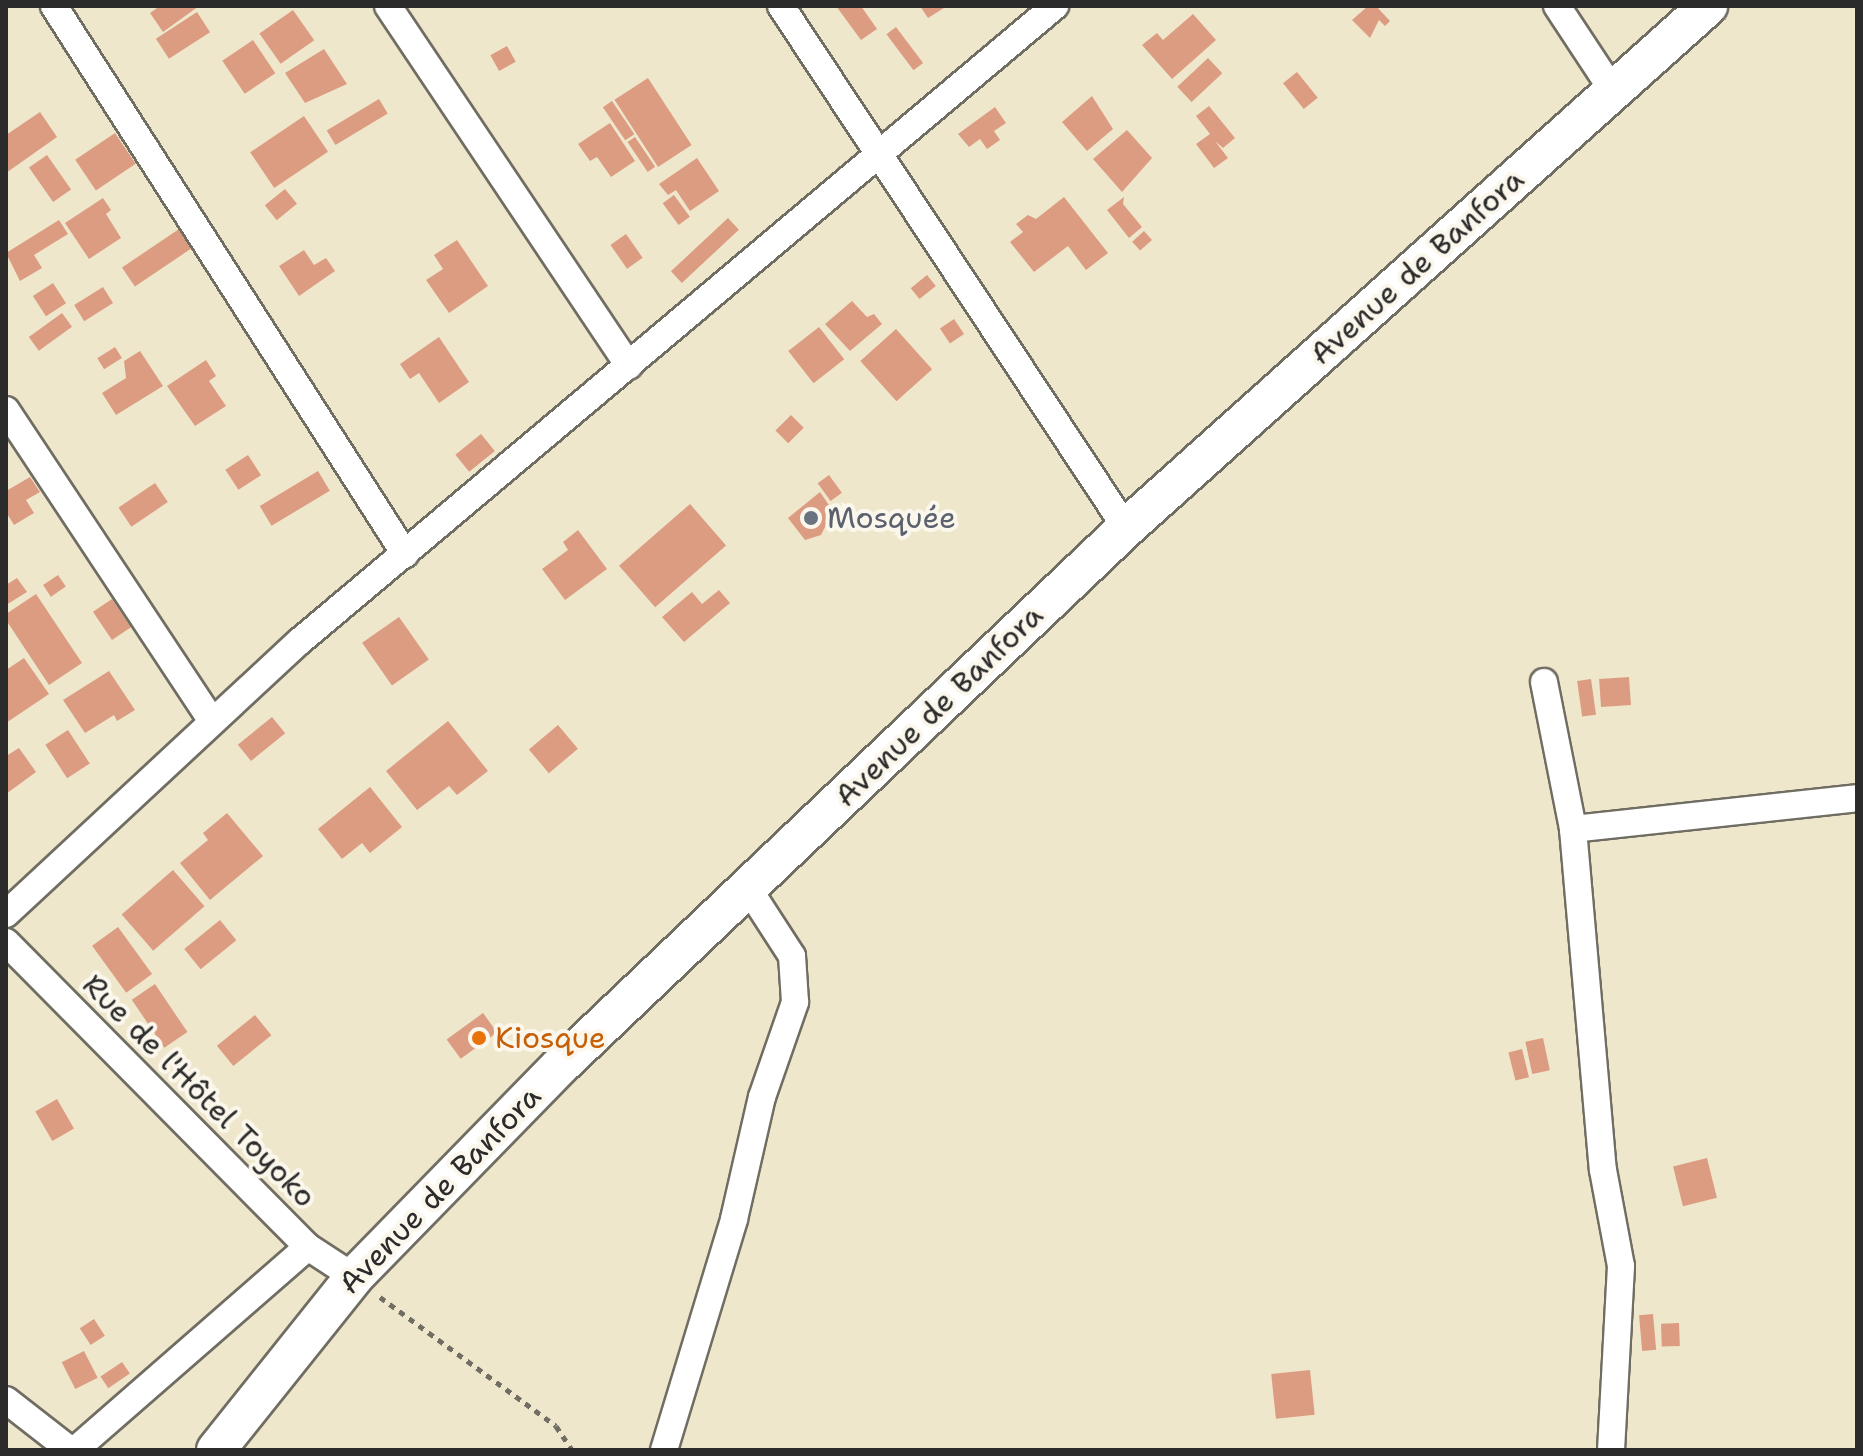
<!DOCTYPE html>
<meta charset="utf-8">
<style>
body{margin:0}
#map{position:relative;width:1863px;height:1456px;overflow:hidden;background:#efe7cc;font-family:"Shantell Sans",sans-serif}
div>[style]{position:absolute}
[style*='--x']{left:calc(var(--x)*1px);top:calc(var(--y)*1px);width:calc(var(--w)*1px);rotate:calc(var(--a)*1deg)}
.building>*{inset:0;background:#dc9c82;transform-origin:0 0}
.path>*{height:5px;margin-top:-2.5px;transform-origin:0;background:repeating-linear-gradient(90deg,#706d63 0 6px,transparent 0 12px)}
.roads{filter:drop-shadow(2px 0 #706d63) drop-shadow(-2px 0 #706d63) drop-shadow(0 2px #706d63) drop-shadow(0 -2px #706d63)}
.street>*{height:26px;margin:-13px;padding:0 13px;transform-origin:13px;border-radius:13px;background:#fff}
.secondary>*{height:38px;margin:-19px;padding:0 19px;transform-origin:19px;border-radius:19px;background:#fff}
.dots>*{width:22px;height:22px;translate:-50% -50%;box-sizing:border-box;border:4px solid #fbf7ec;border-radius:50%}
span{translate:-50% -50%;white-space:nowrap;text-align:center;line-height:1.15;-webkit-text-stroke:8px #fbf7ec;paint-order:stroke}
.street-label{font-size:30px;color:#2b2b2b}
.worship-label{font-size:30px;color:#5b616d}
.left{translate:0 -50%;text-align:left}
.food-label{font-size:30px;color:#c56008}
.frame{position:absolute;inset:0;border:8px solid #2b2b2b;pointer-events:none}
</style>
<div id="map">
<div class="building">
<i style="clip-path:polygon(160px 6px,199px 6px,163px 32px,150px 13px)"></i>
<i style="clip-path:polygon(836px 6px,861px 6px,877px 29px,861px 40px)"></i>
<i style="clip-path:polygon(920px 6px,947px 6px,928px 18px)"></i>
<i style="clip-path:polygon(1368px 6px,1376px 6px,1390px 21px,1385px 26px,1379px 20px,1370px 38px,1352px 20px)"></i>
<i style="left:293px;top:10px;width:37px;height:41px;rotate:55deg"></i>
<i style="left:197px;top:12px;width:24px;height:49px;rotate:57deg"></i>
<i style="clip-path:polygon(1193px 14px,1216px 40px,1172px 79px,1142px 45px,1157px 33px,1163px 40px)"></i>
<i style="left:896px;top:27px;width:45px;height:12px;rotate:53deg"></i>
<i style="left:253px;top:40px;width:40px;height:37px;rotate:56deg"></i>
<i style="left:507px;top:46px;width:18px;height:19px;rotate:61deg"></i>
<i style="clip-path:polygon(324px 49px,347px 84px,305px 103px,285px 73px)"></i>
<i style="left:1208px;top:58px;width:21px;height:42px;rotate:47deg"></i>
<i style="left:1297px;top:72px;width:33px;height:18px;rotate:51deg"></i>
<i style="left:648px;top:78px;width:80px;height:40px;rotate:57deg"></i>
<i style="clip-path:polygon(1092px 96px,1113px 129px,1087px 151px,1062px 122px)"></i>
<i style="left:379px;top:99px;width:17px;height:61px;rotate:59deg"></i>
<i style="left:612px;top:101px;width:40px;height:11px;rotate:56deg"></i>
<i style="clip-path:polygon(1209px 106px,1235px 138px,1223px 148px,1215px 141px,1228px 158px,1214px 168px,1196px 144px,1210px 134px,1196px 116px)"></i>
<i style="clip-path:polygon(995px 107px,1006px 123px,994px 131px,1000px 140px,987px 149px,980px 139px,969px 147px,958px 134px)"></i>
<i style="clip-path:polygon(40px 112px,57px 137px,6px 173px,6px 135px)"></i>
<i style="left:304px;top:116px;width:43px;height:65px;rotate:56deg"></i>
<i style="clip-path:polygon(610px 123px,635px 161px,611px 177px,597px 157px,590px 161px,578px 144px)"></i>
<i style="clip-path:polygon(1127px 130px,1152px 158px,1122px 192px,1093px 159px)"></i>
<i style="left:115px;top:133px;width:37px;height:48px;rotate:56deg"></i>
<i style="left:635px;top:137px;width:36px;height:9px;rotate:56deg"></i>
<i style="left:47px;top:155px;width:42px;height:22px;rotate:55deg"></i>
<i style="clip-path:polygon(697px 158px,719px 191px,690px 211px,676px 190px,668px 195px,659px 184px)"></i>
<i style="left:285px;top:189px;width:19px;height:26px;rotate:51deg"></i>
<i style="left:674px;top:195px;width:27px;height:14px;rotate:54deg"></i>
<i style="clip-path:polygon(1064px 197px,1108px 253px,1086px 270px,1068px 246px,1034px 272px,1010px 242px,1023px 232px,1016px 224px,1028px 215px,1036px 219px)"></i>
<i style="clip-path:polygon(1124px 197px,1123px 204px,1142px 227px,1129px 238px,1107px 210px)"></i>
<i style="clip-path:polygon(103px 198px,111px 210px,106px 214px,121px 238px,89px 259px,65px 223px)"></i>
<i style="left:728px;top:218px;width:16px;height:78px;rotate:47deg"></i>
<i style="clip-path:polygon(59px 220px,68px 234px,34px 255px,42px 268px,20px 281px,6px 253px)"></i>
<i style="left:185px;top:225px;width:23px;height:76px;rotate:56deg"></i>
<i style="left:1144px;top:231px;width:12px;height:16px;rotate:48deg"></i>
<i style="left:626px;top:234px;width:29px;height:19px;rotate:55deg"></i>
<i style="clip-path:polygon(457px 240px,488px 286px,449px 313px,426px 280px,443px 269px,434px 255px)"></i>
<i style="clip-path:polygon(304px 250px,314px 265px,326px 258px,335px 271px,299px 296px,279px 266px)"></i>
<i style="left:927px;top:275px;width:14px;height:21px;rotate:51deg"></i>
<i style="left:53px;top:283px;width:24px;height:24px;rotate:57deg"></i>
<i style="left:103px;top:287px;width:19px;height:34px;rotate:58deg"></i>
<i style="clip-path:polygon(852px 301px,867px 317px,874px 314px,882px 324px,850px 351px,825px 324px)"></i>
<i style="left:62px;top:313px;width:17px;height:41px;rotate:54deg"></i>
<i style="left:954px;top:319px;width:18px;height:17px;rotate:56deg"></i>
<i style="left:819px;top:327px;width:41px;height:39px;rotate:52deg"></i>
<i style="left:896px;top:329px;width:54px;height:48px;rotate:48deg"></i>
<i style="clip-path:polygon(439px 337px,469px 382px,439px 403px,419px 373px,410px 379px,400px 364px)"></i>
<i style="left:115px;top:347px;width:13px;height:21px;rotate:58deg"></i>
<i style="clip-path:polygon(140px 351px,163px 386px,116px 415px,102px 393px,126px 378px,124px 361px)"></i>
<i style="clip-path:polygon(206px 360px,216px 376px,209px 381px,226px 406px,195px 426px,167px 386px)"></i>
<i style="left:791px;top:415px;width:18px;height:22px;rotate:45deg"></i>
<i style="left:481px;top:434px;width:22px;height:33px;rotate:51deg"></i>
<i style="left:248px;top:455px;width:24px;height:27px;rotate:57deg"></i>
<i style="left:318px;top:471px;width:23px;height:68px;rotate:59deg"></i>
<i style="left:829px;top:475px;width:22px;height:14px;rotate:54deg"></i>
<i style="clip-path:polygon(30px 477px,40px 492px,26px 500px,34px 513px,14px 525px,6px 512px,6px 491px)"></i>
<i style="left:155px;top:483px;width:23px;height:44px;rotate:56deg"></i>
<i style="clip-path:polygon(820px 492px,833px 511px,821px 535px,805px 540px,788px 518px)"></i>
<i style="left:690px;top:504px;width:55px;height:94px;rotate:49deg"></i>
<i style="clip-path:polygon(578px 530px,607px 569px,565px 600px,542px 569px,568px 550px,563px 542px)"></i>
<i style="left:58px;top:575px;width:14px;height:18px;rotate:56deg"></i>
<i style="clip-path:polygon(17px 578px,27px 592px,6px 605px,6px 585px)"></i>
<i style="clip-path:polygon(719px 590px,730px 603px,684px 642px,662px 617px,692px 592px,702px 604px)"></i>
<i style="clip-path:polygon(36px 594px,82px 663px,49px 685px,6px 620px,6px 614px)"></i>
<i style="left:112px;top:599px;width:34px;height:23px;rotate:56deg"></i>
<i style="left:399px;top:617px;width:52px;height:45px;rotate:55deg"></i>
<i style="clip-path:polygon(24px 658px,49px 694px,6px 723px,6px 670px)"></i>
<i style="clip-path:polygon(109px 671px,135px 710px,117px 721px,114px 715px,85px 733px,63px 700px)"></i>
<i style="left:1629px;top:677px;width:28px;height:30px;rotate:86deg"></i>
<i style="left:1591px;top:679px;width:36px;height:14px;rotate:82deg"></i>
<i style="left:272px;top:717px;width:21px;height:44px;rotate:51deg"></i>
<i style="clip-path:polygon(448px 721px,488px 771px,457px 795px,449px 786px,417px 810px,386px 771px)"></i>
<i style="left:558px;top:725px;width:31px;height:38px;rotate:50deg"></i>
<i style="left:68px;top:730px;width:40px;height:27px;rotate:57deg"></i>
<i style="clip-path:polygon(19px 748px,36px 772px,6px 794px,6px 756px)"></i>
<i style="clip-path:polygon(370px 787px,402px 827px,370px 853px,362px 843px,342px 859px,318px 829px)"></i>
<i style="clip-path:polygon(227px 813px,263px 856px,210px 900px,180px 863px,208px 840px,203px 833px)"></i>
<i style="left:173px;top:870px;width:48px;height:68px;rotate:49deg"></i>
<i style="left:220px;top:920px;width:26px;height:46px;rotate:51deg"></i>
<i style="left:118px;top:927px;width:58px;height:32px;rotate:54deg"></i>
<i style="left:155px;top:984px;width:58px;height:28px;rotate:56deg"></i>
<i style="left:483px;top:1013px;width:24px;height:45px;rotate:54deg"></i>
<i style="left:255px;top:1015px;width:26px;height:49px;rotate:51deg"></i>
<i style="left:1543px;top:1038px;width:33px;height:18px;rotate:78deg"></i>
<i style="left:1522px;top:1049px;width:29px;height:14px;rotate:76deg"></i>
<i style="left:57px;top:1099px;width:34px;height:25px;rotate:60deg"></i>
<i style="left:1707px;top:1158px;width:41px;height:35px;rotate:76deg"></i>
<i style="left:1653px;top:1314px;width:36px;height:14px;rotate:85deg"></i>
<i style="left:94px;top:1319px;width:20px;height:17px;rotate:57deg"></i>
<i style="left:1679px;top:1323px;width:23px;height:18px;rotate:88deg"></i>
<i style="left:84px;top:1351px;width:30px;height:25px;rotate:63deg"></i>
<i style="left:122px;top:1362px;width:14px;height:26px;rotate:56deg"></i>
<i style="left:1310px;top:1370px;width:45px;height:39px;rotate:84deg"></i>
</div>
<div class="path">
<i style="--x:380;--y:1297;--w:218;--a:36.2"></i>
<i style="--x:556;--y:1426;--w:29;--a:56"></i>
</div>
<div class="roads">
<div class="street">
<i style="--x:54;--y:6;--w:651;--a:57.36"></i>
<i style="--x:388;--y:6;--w:433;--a:56.2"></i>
<i style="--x:781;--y:6;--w:626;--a:56.54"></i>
<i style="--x:1557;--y:6;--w:102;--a:56.6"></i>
<i style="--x:6;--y:410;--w:373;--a:56.5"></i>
<i style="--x:1544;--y:682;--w:150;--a:78.8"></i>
<i style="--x:1573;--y:829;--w:342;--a:85"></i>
<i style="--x:1603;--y:1170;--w:98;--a:79.4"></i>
<i style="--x:1621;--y:1266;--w:184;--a:93.1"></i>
<i style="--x:1573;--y:829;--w:286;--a:-6.2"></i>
<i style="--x:6;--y:914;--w:401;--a:-42.9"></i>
<i style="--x:300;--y:641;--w:987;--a:-40.07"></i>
<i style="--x:6;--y:942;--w:429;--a:45.3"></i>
<i style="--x:308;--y:1247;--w:55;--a:33.1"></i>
<i style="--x:6;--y:1400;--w:81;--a:38"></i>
<i style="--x:75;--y:1450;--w:309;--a:-41.1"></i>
<i style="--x:664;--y:1450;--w:241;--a:-73.1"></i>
<i style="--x:734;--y:1219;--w:125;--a:-77.1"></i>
<i style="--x:762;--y:1097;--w:101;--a:-70.8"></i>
<i style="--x:795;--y:1002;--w:46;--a:-93.7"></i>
<i style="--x:792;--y:956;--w:81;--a:-122.9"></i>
</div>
<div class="secondary">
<i style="--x:216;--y:1450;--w:221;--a:-51.4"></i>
<i style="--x:354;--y:1277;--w:296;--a:-45.7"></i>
<i style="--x:561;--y:1065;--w:779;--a:-43.54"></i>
<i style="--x:1126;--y:528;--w:782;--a:-41.89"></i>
</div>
</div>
<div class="dots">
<i style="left:811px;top:518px;background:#6b7280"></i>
<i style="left:479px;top:1038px;background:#e8710a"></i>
</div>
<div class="street-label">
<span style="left:1417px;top:267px;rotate:-42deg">Avenue de Banfora</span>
<span style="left:939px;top:706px;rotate:-44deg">Avenue de Banfora</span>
<span style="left:199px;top:1091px;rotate:45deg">Rue de l'Hôtel Toyoko</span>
<span style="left:440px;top:1190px;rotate:-46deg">Avenue de Banfora</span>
</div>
<div class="worship-label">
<span class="left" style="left:827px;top:518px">Mosquée</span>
</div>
<div class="food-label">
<span class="left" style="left:495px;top:1038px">Kiosque</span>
</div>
<div class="frame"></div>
</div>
